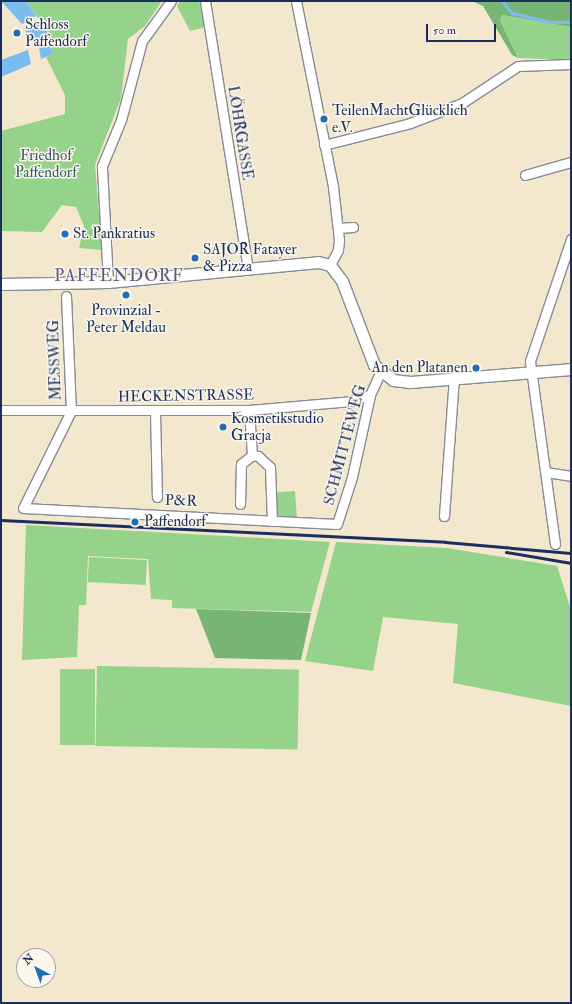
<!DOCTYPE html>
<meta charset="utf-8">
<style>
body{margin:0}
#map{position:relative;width:572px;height:1004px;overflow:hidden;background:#f3e7ce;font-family:"IM FELL Double Pica",serif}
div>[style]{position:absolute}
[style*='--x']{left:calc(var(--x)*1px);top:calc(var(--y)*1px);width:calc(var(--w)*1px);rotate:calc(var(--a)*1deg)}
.green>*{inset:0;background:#94d389;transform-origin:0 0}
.forest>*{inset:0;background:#77b575}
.water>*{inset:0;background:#7bbcf0}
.stream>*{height:3px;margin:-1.5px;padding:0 1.5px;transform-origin:1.5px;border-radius:1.5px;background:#7bbcf0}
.roads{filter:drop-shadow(1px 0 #878b96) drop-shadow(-1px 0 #878b96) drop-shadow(0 1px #878b96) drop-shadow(0 -1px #878b96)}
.minor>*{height:9px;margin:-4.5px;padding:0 4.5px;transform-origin:4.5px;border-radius:4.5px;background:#fff}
.tertiary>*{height:11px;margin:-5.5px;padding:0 5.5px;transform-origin:5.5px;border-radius:5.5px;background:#fff}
.rail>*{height:3px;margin:-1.5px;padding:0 1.5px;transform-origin:1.5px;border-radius:1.5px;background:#1b2f5e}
.dots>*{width:11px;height:11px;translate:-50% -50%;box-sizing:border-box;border:2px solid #fbf7ec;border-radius:50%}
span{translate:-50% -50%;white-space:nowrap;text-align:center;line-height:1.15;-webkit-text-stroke:3px #fbf7ec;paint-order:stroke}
.poi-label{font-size:15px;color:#1b2f5e}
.left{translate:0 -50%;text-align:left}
.right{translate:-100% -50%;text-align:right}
.street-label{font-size:15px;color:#1b2f5e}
.park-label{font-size:15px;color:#395869}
.quarter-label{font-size:17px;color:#5c5982;letter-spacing:1px}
.frame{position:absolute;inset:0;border:2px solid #1b2f5e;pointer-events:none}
.north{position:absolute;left:16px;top:948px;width:40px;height:40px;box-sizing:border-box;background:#fbf7ec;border:1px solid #a1a7b3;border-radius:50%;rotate:319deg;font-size:11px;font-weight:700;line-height:16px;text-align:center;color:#1b2f5e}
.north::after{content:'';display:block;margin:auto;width:14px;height:18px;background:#1f6fb2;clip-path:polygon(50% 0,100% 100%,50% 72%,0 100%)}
.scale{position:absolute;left:426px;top:24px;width:70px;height:18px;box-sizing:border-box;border:2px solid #1b2f5e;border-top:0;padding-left:5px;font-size:12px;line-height:14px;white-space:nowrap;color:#1b2f5e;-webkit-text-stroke:3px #fbf7ec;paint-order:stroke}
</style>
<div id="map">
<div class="green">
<i style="clip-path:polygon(26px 1px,162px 1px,145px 26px,128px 39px,121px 98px,95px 165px,102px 250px,79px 248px,84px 226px,76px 207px,62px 205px,42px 232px,1px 231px,1px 131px,65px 114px,65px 95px,46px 57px,53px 54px,50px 47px,54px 41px)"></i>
<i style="clip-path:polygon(180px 1px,199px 1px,206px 27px,190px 31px,177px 6px)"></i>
<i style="clip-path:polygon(502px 15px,571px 27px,571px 60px,518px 58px,500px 21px)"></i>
<i style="left:295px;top:491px;width:29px;height:23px;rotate:86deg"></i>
<i style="clip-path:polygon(26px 525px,244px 537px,330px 542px,311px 612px,172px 608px,172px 600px,151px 599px,148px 559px,88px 556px,86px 605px,79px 605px,77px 657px,22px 660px)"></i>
<i style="clip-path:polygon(336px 542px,447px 548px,557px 566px,571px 610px,571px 706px,453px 683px,458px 624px,383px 617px,373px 671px,305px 661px)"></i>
<i style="left:89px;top:557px;width:58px;height:25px;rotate:3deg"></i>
<i style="left:97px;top:666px;width:202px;height:80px;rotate:1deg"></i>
<i style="left:60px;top:669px;width:35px;height:76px"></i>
</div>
<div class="forest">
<i style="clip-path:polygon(472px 1px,571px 1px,571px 27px,502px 15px,500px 21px,518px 58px,512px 55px,483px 6px)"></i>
<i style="clip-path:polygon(196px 609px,311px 613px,301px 660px,215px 658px)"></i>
</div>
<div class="water">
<i style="clip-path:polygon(1px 1px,26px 1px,36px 16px,22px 24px)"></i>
<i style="clip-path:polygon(39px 20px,54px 41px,50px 47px,53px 54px,41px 59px,38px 41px,25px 32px)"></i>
<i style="clip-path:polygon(28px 50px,31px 64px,1px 77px,1px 60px)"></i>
</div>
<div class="stream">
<i style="--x:502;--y:1;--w:16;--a:50"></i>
<i style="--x:512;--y:13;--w:40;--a:13"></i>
<i style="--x:551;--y:22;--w:20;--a:0"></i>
</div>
<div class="roads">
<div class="minor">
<i style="--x:205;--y:1;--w:270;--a:80.9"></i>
<i style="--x:296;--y:1;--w:190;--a:78.7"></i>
<i style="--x:333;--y:187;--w:53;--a:83.5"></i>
<i style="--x:339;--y:240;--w:10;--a:96"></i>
<i style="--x:338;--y:250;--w:17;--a:118"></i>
<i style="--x:324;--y:145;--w:89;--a:-14.3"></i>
<i style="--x:410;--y:123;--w:56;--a:-21"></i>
<i style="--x:462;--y:103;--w:67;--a:-33.5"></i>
<i style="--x:518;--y:66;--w:53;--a:-2.2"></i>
<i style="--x:525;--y:175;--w:48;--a:-15.8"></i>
<i style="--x:338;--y:228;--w:15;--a:-4"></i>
<i style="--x:108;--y:282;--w:116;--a:-93"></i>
<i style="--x:102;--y:166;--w:50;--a:-67.6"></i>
<i style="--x:121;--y:120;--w:82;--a:-75.1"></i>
<i style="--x:142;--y:41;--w:49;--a:-54.1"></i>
<i style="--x:66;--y:296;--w:115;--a:87.5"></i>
<i style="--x:71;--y:411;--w:108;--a:116.3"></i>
<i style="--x:23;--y:508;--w:314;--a:2.9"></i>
<i style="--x:337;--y:524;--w:49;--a:-72.3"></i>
<i style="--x:352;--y:477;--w:84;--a:-77.6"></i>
<i style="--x:370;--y:395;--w:24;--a:-66"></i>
<i style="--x:1;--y:410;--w:248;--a:0"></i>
<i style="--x:249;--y:410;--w:102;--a:-5"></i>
<i style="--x:351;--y:401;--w:20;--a:-18"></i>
<i style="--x:249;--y:410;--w:45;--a:86.2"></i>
<i style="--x:252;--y:455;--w:6;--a:9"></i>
<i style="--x:258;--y:456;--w:16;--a:43"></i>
<i style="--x:270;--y:467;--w:54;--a:87.9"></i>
<i style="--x:155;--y:411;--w:86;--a:88.7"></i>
<i style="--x:546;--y:472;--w:25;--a:9"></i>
<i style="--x:240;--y:504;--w:40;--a:-88.6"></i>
<i style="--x:241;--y:464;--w:14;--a:-39"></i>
<i style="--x:444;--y:516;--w:139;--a:-85.9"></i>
<i style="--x:555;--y:544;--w:185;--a:-97.8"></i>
<i style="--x:530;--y:361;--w:129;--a:-71.4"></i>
</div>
<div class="tertiary">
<i style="--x:1;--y:284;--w:107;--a:-1.1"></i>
<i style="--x:108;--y:282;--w:211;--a:-5.4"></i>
<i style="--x:318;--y:262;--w:12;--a:14"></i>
<i style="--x:330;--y:265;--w:20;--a:53"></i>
<i style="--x:342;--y:281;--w:90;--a:69.1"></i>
<i style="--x:374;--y:365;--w:24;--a:38"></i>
<i style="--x:393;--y:380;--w:17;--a:7"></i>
<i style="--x:410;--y:382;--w:162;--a:-4.6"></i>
</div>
</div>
<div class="rail">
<i style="--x:1;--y:520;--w:445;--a:2.8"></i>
<i style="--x:445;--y:542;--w:126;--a:5"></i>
<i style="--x:506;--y:552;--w:66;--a:9.6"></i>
</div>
<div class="dots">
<i style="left:17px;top:33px;background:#1f6fb2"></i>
<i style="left:324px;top:119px;background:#1f6fb2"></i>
<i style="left:65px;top:234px;background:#1f6fb2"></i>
<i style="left:195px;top:258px;background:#1f6fb2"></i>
<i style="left:126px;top:295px;background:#1f6fb2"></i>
<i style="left:476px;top:368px;background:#1f6fb2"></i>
<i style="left:223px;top:427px;background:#1f6fb2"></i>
<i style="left:135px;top:522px;background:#1f6fb2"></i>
</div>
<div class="poi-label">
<span class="left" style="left:25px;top:33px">Schloss<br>Paffendorf</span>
<span class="left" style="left:332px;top:119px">TeilenMachtGlücklich<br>e.V.</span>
<span class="left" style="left:73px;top:234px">St. Pankratius</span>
<span class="left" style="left:203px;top:258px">SAJOR Fatayer<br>&amp; Pizza</span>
<span style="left:126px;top:319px">Provinzial -<br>Peter Meldau</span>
<span class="right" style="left:468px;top:368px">An den Platanen</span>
<span class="left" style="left:231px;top:427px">Kosmetikstudio<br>Gracja</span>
<span class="left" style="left:144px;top:522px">Paffendorf</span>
</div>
<div class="street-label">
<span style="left:240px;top:133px;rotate:81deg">LÖHRGASSE</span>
<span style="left:55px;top:360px;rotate:-92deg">MESSWEG</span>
<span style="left:186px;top:396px;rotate:-1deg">HECKENSTRASSE</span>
<span style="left:345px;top:445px;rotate:-75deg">SCHMITTEWEG</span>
<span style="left:181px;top:501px;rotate:2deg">P&amp;R</span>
</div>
<div class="park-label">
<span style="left:46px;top:164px">Friedhof<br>Paffendorf</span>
</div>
<div class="quarter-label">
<span style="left:119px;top:276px">PAFFENDORF</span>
</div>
<div class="frame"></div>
<div class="north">N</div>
<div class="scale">50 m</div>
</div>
